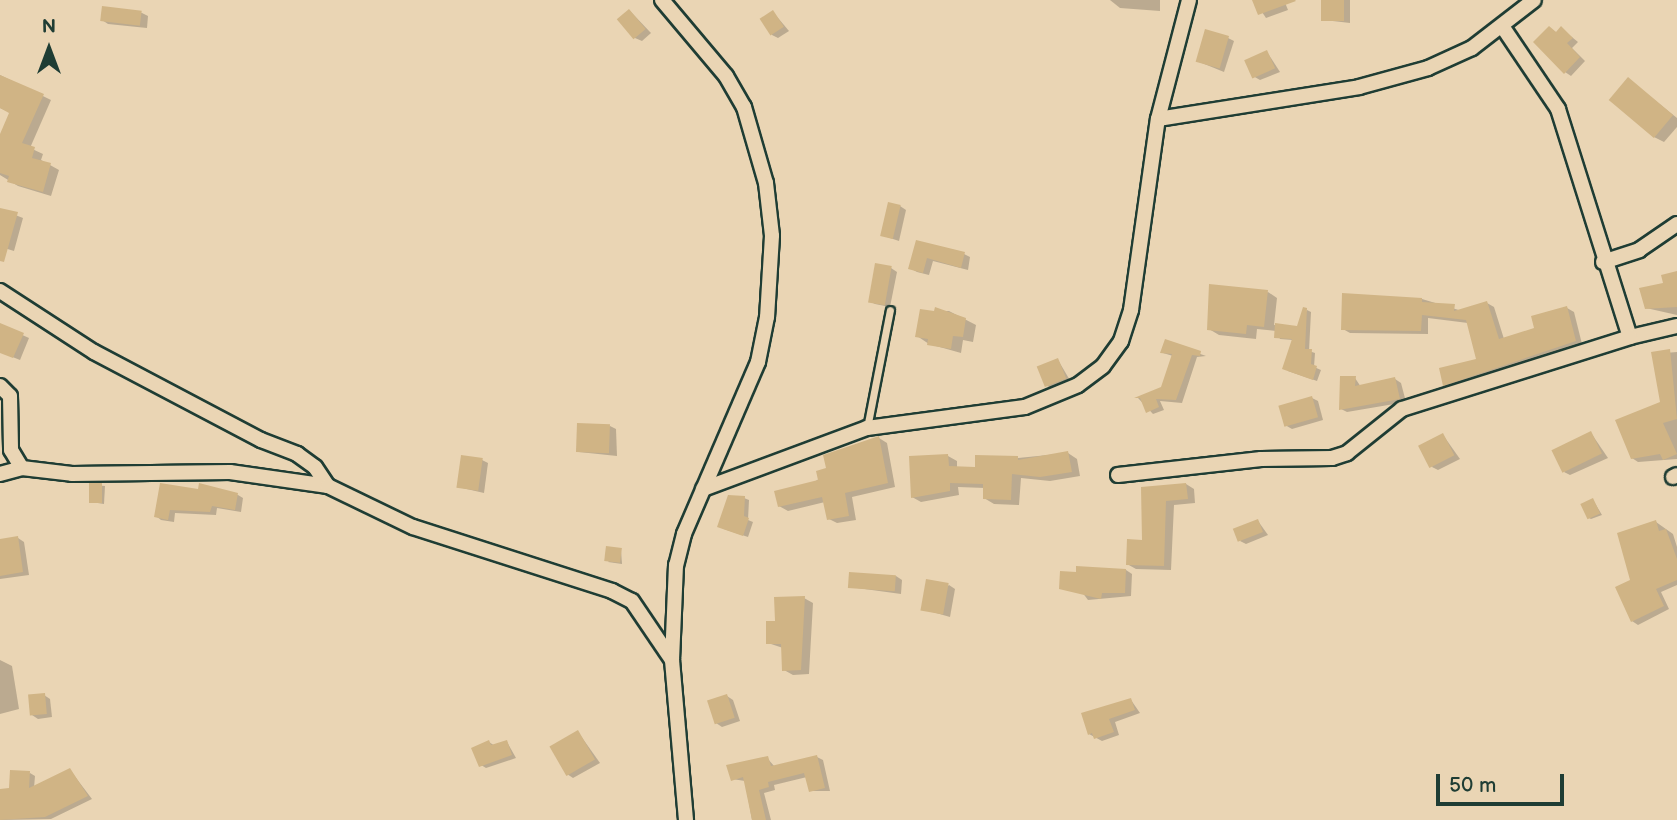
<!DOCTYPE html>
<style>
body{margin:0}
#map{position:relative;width:1677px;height:820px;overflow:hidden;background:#ead5b4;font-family:"Balsamiq Sans",sans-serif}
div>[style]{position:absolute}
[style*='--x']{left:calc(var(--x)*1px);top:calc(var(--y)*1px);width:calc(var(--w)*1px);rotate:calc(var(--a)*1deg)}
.shadow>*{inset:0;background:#0003}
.building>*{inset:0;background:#d0b485;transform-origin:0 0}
.roads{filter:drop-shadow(2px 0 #1f3d34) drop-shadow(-2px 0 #1f3d34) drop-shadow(0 2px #1f3d34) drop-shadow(0 -2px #1f3d34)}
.lane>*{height:7px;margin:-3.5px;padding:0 3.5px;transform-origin:3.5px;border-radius:3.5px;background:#ead5b4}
.street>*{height:14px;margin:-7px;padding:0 7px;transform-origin:7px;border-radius:7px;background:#ead5b4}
span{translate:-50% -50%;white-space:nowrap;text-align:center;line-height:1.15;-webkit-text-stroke:5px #ead5b4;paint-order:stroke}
.north{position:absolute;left:14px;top:14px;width:70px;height:70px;-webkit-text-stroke:5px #ead5b4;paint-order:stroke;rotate:0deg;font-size:19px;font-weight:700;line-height:28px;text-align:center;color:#1f3d34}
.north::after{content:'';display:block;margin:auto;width:24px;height:32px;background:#1f3d34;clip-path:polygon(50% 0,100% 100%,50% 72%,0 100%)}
.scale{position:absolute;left:1436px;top:774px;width:128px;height:32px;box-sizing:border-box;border:4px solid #1f3d34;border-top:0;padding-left:9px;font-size:21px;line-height:24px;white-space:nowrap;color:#1f3d34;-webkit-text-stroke:5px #ead5b4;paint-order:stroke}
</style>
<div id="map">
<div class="shadow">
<i style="clip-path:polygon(1110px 0,1160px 0,1160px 11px,1120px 8px)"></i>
<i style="clip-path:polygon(1254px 0,1284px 0,1288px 10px,1266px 18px)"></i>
<i style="clip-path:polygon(1323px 0,1350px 0,1350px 23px,1324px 20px)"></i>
<i style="clip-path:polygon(103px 8px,142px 13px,148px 16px,147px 28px,108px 24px,102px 20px)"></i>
<i style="clip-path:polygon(630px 11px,651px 33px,642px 41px,635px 38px)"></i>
<i style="clip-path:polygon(773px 12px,789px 31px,778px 38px,772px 35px)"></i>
<i style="clip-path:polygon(1550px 28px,1557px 33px,1562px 29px,1578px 42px,1572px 48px,1585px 61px,1571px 76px,1565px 72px)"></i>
<i style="clip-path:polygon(1228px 38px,1234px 41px,1224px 72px,1197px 61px)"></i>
<i style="clip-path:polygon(1267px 52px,1280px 72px,1260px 80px,1253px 76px)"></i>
<i style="clip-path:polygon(0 75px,51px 100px,30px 148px,43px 154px,41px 160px,59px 170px,51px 196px,18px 186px,0 175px,0 143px,11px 113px,0 108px)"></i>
<i style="clip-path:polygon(1628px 79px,1677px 118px,1677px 127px,1664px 142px,1654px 137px)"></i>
<i style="clip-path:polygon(900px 206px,906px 210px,899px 241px,881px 235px)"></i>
<i style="clip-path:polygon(0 209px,23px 218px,14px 251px,1px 247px,0 252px)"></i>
<i style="clip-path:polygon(917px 242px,964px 254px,970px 257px,968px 270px,933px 261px,929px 275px,917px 272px,910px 268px)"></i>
<i style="clip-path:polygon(891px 268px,897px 272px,890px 307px,875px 304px,869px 301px)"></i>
<i style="clip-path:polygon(1677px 273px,1677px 315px,1646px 308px,1665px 284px)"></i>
<i style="clip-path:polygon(1268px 292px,1277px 298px,1274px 325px,1298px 327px,1307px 310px,1311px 312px,1309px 351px,1315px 353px,1314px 367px,1321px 370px,1317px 381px,1288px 371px,1293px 340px,1280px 339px,1276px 331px,1257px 329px,1256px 339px,1219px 335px,1209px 329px)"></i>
<i style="clip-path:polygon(1422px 299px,1462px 311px,1487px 303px,1494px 307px,1504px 339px,1536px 329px,1567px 308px,1574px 312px,1582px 344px,1451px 389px,1444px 385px,1478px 360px,1468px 323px,1428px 318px,1428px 334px,1350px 333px,1343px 329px)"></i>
<i style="clip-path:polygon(921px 311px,949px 311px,976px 325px,973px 342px,963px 340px,961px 353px,929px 344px,917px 336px)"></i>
<i style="clip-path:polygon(0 325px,29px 338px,20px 360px,0 352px)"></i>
<i style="clip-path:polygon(1166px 342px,1206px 356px,1197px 357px,1182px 403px,1160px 401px,1164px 410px,1153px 414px,1138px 398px,1162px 388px,1173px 356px,1163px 353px)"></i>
<i style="clip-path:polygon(1677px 352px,1677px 459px,1638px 462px,1632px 458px,1662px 403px,1653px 354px)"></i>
<i style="clip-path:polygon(1058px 360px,1071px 382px,1054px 389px,1047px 386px)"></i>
<i style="clip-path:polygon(1355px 378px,1361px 387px,1395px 379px,1401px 383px,1406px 402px,1347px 412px,1341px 409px)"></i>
<i style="clip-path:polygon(1312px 398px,1318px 401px,1323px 420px,1292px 429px,1285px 425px)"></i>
<i style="clip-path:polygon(610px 426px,616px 429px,617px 456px,579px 452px)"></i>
<i style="clip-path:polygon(1591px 433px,1608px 458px,1570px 475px,1564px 472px)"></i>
<i style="clip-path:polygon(1443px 435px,1460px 459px,1438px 470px,1432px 467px)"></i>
<i style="clip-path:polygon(879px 438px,887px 443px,895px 487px,852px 497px,856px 520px,837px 523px,829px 519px,825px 502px,788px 511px,779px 506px)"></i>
<i style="clip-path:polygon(1068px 453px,1077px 459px,1080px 476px,1050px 481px,1021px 478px,1019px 505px,994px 504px,984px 498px,985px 488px,958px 487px,959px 495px,921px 502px,912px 497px,948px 456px,957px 461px,957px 468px,976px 468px,1018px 458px)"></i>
<i style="clip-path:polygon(482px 460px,488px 463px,484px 493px,458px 487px)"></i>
<i style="clip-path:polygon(1186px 484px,1194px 489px,1195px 503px,1174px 505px,1171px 570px,1136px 569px,1127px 564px,1144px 542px,1143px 489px)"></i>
<i style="clip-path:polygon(91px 485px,105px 486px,104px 504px,91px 502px)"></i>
<i style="clip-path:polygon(161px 485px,238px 495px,243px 498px,241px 512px,217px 508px,216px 515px,175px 513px,174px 522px,161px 520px,156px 516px)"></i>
<i style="clip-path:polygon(744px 498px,749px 500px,748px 520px,753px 522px,748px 537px,724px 529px)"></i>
<i style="clip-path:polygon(1593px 500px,1602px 515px,1591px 519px,1589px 518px)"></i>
<i style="clip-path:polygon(1258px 521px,1268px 535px,1246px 544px,1240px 541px)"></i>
<i style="clip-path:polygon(1656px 522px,1673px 534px,1677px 547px,1677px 585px,1661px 592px,1669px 609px,1638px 625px,1632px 621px)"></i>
<i style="clip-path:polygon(18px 538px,24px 542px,29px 575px,0 579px,0 541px)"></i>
<i style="clip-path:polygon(621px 550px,622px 564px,608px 562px)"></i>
<i style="clip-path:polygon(1126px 570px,1132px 574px,1131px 596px,1088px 600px,1082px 592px,1060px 588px)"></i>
<i style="clip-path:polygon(896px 576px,902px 580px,901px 594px,850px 587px)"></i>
<i style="clip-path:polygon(949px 585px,955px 589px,950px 617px,922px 609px)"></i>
<i style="clip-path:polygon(804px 598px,813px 603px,809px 674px,793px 675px,784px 670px,783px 648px,768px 643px,776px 623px)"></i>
<i style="clip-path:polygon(0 660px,12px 666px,19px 709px,0 714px)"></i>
<i style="clip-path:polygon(44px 695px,50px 699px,52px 717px,38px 719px,32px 715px)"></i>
<i style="clip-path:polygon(727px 696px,733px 700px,740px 721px,722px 727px,716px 723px)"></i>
<i style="clip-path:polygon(1131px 700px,1140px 713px,1115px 722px,1119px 735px,1102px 741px,1089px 734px)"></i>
<i style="clip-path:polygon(578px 732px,600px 763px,573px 778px,567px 774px)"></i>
<i style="clip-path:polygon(489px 742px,495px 746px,507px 742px,516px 758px,486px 768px,481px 765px)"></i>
<i style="clip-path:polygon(817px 757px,823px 760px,830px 791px,811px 791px,807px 777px,774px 785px,775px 790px,764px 793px,771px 820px,752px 820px,745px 781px,732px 779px,767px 758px,775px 767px)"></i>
<i style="clip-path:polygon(70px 770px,92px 799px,51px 819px,0 820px,0 791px,10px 790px,30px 773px,35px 776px,34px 788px)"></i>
</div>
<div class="building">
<i style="clip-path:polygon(1252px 0,1295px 0,1296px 1px,1258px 15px)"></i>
<i style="left:1321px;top:0;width:23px;height:21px"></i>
<i style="left:102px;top:6px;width:40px;height:15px;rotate:7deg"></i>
<i style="left:629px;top:9px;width:26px;height:16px;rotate:50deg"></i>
<i style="left:773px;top:10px;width:20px;height:16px;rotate:57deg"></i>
<i style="clip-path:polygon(1549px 26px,1556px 32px,1561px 26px,1573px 38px,1567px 43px,1580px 57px,1564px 74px,1533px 42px)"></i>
<i style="left:1205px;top:29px;width:25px;height:34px;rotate:16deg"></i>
<i style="left:1267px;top:50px;width:20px;height:25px;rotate:66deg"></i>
<i style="clip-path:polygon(0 75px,44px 94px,22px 143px,35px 147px,32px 158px,51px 163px,43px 192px,7px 182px,9px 176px,0 173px,0 134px,9px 113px,0 108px)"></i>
<i style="left:1628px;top:77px;width:59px;height:30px;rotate:40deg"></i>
<i style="left:888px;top:202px;width:13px;height:35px;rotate:13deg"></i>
<i style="clip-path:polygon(0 208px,18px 212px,4px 262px,0 261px)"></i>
<i style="clip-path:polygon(916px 240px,965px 252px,961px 268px,927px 258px,923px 273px,908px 269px)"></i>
<i style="left:875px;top:263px;width:17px;height:40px;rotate:10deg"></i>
<i style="clip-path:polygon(1677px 271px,1677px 307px,1645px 309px,1639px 288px,1663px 283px,1661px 275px)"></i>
<i style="clip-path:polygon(1209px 284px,1268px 290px,1264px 327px,1247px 325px,1246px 334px,1207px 330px)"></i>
<i style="clip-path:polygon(1342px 293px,1422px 298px,1422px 302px,1455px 304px,1454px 311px,1487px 301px,1499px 339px,1534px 328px,1531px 316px,1567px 306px,1576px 341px,1443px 386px,1439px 368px,1476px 359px,1466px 320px,1422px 315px,1421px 331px,1341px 330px)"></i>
<i style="clip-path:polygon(935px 307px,966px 318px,963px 337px,953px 336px,951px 349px,927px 345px,928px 339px,915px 337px,920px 309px,934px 311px)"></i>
<i style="clip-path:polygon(1303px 307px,1307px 308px,1305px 349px,1312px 349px,1311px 364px,1317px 366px,1313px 380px,1282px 369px,1292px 339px,1274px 338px,1275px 323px,1297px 326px)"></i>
<i style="clip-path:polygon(0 323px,24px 333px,13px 358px,0 353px)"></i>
<i style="clip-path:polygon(1165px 339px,1201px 351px,1200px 356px,1192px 355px,1176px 400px,1156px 399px,1159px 407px,1146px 413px,1140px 398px,1134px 398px,1161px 387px,1172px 354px,1160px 353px)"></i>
<i style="clip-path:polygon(1670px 349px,1677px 419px,1663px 423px,1677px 454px,1663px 460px,1660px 454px,1631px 459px,1615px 420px,1660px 402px,1651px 352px)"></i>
<i style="left:1058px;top:358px;width:22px;height:23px;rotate:68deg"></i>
<i style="clip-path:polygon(1340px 376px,1356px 376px,1355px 386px,1395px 377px,1400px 399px,1339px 410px)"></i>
<i style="left:1312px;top:396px;width:22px;height:35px;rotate:74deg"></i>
<i style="left:577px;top:423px;width:33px;height:29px;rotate:2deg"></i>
<i style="left:1591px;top:431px;width:25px;height:44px;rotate:64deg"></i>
<i style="left:1443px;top:433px;width:25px;height:28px;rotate:63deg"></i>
<i style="clip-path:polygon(879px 436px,888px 483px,845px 493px,849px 516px,827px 520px,822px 497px,778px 507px,774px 491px,818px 480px,816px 471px,826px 468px,823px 455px)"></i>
<i style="clip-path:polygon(1068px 451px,1072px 472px,1040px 477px,1012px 474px,1011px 500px,983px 499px,983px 484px,950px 483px,950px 491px,911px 498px,909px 456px,948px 454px,949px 466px,975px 467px,975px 455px,1018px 456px,1018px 460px)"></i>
<i style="left:461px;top:455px;width:22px;height:33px;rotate:8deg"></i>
<i style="left:89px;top:483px;width:13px;height:20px"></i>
<i style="clip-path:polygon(160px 483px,198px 489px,199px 483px,238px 493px,235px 510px,212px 506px,210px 512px,170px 510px,168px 520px,154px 517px)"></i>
<i style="clip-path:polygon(1186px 483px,1188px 499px,1166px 501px,1164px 566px,1126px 565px,1127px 539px,1142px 540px,1141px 487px)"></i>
<i style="clip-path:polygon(728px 495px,745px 496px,744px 516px,749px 518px,743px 536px,717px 527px)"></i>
<i style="left:1593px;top:498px;width:17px;height:14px;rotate:65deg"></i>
<i style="left:1258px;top:519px;width:14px;height:27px;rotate:69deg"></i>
<i style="clip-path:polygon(1656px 520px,1659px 531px,1666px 529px,1677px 559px,1677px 580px,1656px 589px,1664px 606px,1631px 622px,1615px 587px,1630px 580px,1617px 533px)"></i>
<i style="clip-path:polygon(18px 536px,23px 572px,0 576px,0 539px)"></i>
<i style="left:606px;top:546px;width:16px;height:15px;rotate:7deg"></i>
<i style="clip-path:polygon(1076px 566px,1126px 569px,1125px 593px,1102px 593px,1101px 599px,1059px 589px,1060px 571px,1076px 572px)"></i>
<i style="left:849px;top:572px;width:47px;height:16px;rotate:4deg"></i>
<i style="left:926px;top:579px;width:23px;height:32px;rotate:10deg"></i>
<i style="clip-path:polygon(805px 596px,801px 670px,782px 671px,781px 644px,766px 644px,766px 621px,775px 621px,774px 597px)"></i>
<i style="left:45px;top:693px;width:21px;height:17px;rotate:85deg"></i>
<i style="left:727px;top:694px;width:25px;height:21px;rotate:72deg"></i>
<i style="clip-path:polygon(1131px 698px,1135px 710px,1109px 719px,1114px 732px,1094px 739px,1092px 733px,1088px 735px,1081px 713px)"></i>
<i style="left:578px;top:730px;width:34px;height:33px;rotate:60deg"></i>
<i style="clip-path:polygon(489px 740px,491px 745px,507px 740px,512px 755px,479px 767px,471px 748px)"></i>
<i style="clip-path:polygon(817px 755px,825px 788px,809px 792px,804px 773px,768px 782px,769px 787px,759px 790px,766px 820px,752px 820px,743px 777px,731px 781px,726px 765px,768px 756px,771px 766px)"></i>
<i style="clip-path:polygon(70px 768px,88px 796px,45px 817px,0 820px,0 789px,9px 788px,10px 770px,30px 771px,29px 788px)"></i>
</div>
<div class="roads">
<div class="lane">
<i style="--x:867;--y:428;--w:120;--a:-79"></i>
</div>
<div class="street">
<i style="--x:662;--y:0;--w:99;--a:49.9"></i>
<i style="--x:726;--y:76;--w:36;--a:60"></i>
<i style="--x:744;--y:107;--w:79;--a:73.9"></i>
<i style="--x:766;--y:183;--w:53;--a:83.5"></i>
<i style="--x:772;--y:236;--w:81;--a:93.5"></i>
<i style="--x:767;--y:317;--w:46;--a:101.3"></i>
<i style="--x:758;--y:362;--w:187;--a:113.3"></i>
<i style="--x:684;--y:534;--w:32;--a:104"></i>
<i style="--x:676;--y:565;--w:95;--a:92.4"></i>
<i style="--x:672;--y:660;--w:161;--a:85"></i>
<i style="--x:1502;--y:26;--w:100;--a:56"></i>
<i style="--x:1558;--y:109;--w:239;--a:72.5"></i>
<i style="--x:1630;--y:337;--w:48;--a:-13.2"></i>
<i style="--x:1158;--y:119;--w:204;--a:-9"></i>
<i style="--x:1359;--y:87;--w:72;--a:-15.4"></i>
<i style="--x:1428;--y:68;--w:48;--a:-24.4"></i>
<i style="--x:1472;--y:48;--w:78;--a:-37.7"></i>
<i style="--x:1603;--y:262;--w:38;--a:-18"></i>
<i style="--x:1639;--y:250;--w:46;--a:-34.4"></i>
<i style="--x:0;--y:291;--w:112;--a:33"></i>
<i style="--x:94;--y:352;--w:189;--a:27.8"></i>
<i style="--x:261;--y:440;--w:39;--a:21"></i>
<i style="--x:297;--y:454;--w:22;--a:36"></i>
<i style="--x:315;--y:467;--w:23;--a:56"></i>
<i style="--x:0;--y:386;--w:14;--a:45"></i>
<i style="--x:10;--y:396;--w:54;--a:88.9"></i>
<i style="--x:11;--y:450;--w:21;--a:59"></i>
<i style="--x:22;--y:468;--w:50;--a:6.8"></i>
<i style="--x:72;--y:474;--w:158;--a:-0.7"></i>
<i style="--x:230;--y:472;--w:99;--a:8.1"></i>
<i style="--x:328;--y:486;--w:94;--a:25.8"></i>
<i style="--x:413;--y:527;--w:209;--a:17.8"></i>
<i style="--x:612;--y:591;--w:22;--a:27"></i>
<i style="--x:632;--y:601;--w:71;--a:55.9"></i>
<i style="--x:0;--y:474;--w:23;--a:-15"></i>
<i style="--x:1118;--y:475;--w:144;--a:-6.4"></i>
<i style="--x:1261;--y:459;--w:71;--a:-0.8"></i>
<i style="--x:1332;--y:458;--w:16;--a:-18"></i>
<i style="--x:1347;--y:453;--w:70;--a:-38.7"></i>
<i style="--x:1402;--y:409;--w:239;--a:-17.5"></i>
<i style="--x:1673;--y:477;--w:4;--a:-27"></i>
<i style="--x:703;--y:489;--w:175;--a:-20.4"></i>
<i style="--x:867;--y:428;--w:159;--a:-7.6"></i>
<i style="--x:1025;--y:407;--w:57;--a:-22.5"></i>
<i style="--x:1078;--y:385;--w:31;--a:-37"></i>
<i style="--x:1103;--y:366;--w:31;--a:-54"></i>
<i style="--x:1121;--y:341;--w:33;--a:-72"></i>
<i style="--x:1131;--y:310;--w:193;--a:-82"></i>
<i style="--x:1158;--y:119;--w:123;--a:-75.4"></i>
</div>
</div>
<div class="north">N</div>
<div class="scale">50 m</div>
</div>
